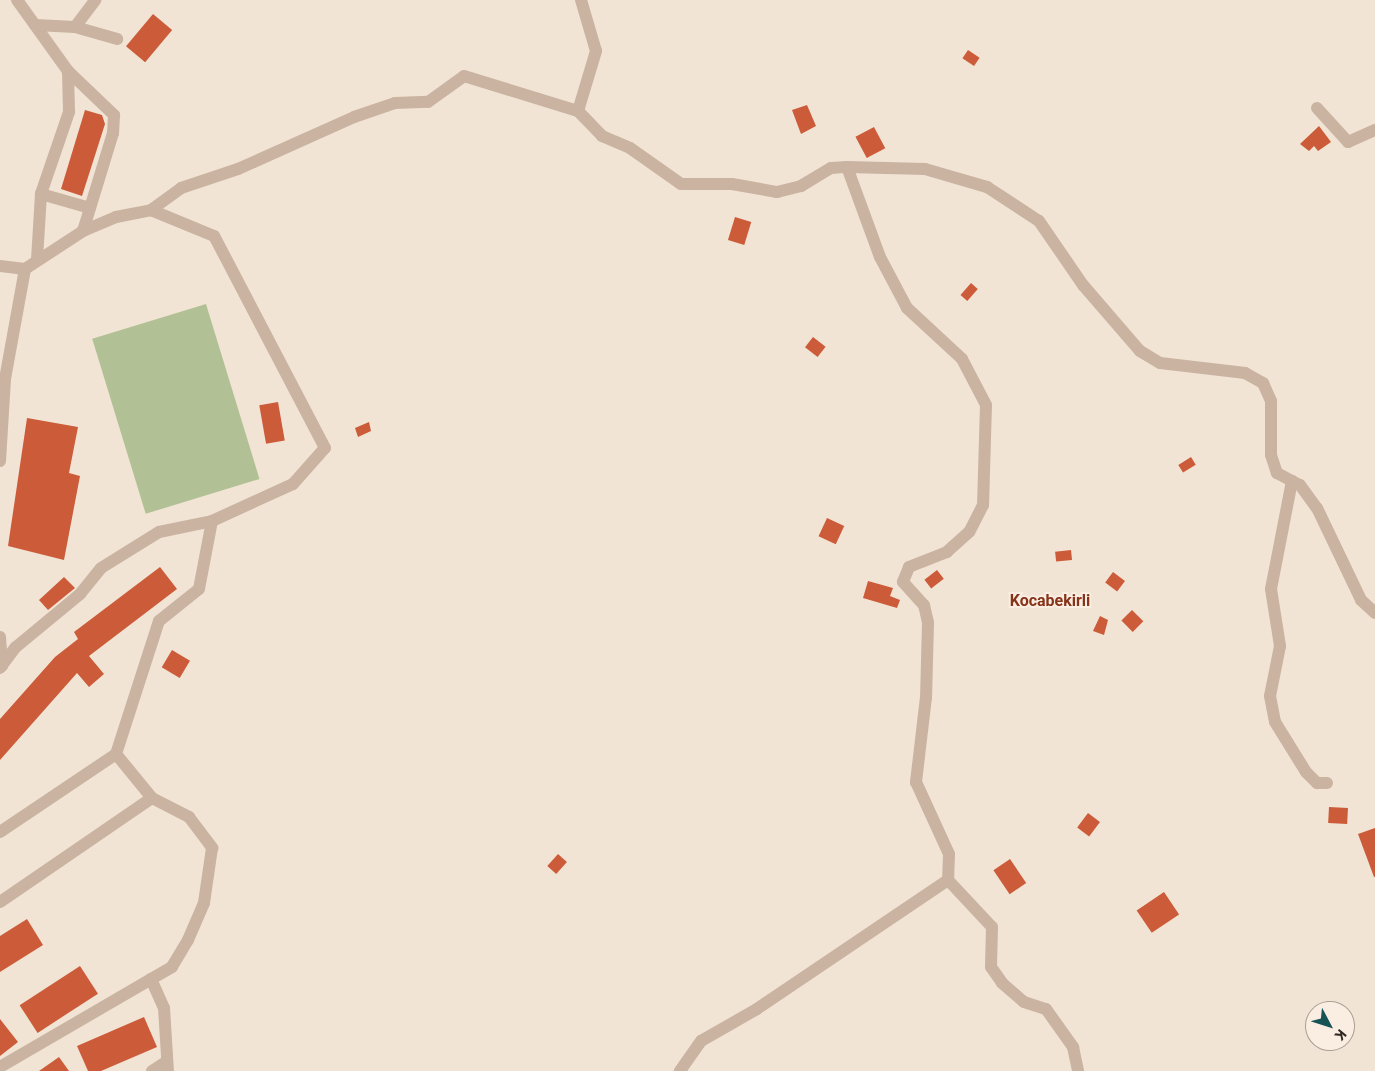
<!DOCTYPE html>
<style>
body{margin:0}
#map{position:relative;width:1375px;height:1071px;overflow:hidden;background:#f2e4d5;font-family:Roboto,sans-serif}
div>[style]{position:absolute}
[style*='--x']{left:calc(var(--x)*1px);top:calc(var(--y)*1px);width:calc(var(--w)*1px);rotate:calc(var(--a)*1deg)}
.green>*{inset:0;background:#b2c195;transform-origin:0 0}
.building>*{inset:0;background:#cc5b39;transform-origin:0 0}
.minor>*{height:12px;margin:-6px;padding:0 6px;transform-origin:6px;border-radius:6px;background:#cab3a1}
.tertiary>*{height:12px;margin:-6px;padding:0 6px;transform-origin:6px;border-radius:6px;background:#cab3a1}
span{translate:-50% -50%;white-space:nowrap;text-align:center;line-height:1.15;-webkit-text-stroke:4px #f9eee1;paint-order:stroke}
.neighbourhood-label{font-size:16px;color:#86331a;font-weight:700}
.north{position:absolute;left:1305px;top:1001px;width:50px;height:50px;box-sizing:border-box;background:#f9eee1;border:1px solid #aa9f95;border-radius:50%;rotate:130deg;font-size:14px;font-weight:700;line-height:20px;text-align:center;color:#342924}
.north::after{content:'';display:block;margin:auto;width:18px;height:22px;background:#185356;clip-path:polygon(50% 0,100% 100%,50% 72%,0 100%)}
</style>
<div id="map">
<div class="green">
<i style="left:206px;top:304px;width:183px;height:119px;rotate:73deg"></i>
</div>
<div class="building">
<i style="left:153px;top:14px;width:25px;height:42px;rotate:40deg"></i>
<i style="left:968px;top:50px;width:14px;height:10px;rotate:34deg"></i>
<i style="clip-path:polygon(807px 105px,816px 126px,801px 134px,792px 110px)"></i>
<i style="clip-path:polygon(85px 110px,102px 115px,105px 124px,82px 196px,61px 189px)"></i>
<i style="clip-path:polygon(1319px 126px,1331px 142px,1318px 151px,1314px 146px,1309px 151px,1300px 144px)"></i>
<i style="left:874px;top:127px;width:24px;height:21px;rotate:62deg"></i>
<i style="left:735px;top:217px;width:17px;height:24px;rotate:17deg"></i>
<i style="left:971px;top:283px;width:9px;height:16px;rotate:41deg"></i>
<i style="left:813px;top:337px;width:16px;height:13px;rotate:38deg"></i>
<i style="left:278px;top:402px;width:39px;height:19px;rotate:80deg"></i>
<i style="clip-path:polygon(27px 418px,78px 427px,69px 473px,80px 476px,64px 560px,8px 546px)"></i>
<i style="clip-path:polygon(369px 422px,371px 431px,358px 437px,355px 428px)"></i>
<i style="left:1191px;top:457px;width:9px;height:15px;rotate:58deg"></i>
<i style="left:827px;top:518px;width:19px;height:20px;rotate:25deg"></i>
<i style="left:1071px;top:550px;width:10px;height:16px;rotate:84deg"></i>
<i style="clip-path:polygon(160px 567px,177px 589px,89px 656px,104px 674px,89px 687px,77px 673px,0 760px,0 719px,55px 657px,78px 639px,74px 632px)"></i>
<i style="left:937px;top:570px;width:11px;height:16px;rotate:52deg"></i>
<i style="left:1113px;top:572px;width:15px;height:13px;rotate:37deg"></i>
<i style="clip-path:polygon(64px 577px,75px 588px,48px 610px,39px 600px)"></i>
<i style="clip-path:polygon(868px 581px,893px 588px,890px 596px,900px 600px,897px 608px,863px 598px)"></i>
<i style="left:1132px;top:610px;width:16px;height:15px;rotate:45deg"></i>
<i style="clip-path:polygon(1100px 616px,1108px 620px,1104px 635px,1093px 631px)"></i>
<i style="left:172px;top:650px;width:21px;height:20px;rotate:31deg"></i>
<i style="left:1329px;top:807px;width:19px;height:16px;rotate:3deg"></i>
<i style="left:1088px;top:813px;width:15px;height:18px;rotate:37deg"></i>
<i style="clip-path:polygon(1375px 828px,1375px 877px,1374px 877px,1358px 834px)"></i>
<i style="left:558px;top:854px;width:12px;height:16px;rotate:42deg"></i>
<i style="left:1010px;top:859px;width:29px;height:20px;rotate:56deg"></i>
<i style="left:1164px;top:892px;width:27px;height:33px;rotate:56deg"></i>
<i style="clip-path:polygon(27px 919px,43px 945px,0 972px,0 936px)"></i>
<i style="left:80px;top:966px;width:33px;height:72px;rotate:57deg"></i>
<i style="clip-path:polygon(144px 1017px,157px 1047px,101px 1071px,88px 1071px,77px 1046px)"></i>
<i style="clip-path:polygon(0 1019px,18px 1042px,0 1056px)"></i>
<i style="clip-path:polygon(59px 1057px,69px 1071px,39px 1071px)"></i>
</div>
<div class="minor">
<i style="--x:17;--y:0;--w:87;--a:54.3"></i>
<i style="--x:68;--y:71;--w:41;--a:88.6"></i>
<i style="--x:69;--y:112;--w:87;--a:108.9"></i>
<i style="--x:41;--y:194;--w:66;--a:93.5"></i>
<i style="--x:35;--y:25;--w:40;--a:2.9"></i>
<i style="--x:75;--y:27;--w:34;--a:-53"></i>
<i style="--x:75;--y:27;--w:44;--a:15.9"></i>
<i style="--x:68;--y:71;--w:64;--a:43.7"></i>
<i style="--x:114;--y:115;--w:18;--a:93"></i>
<i style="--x:113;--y:133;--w:102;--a:107"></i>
<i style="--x:1317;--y:108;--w:46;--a:47.6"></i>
<i style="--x:1348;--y:142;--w:30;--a:-24"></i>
<i style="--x:578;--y:111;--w:63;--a:-73.3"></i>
<i style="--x:596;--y:51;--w:53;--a:-106.4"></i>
<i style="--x:847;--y:167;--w:78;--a:1.5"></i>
<i style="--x:925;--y:169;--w:65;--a:16.2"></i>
<i style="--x:987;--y:187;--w:62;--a:33.2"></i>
<i style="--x:1039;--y:221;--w:78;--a:55.5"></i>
<i style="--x:1083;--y:285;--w:87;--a:49.2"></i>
<i style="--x:1140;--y:351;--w:23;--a:31"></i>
<i style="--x:1160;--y:363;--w:86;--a:6.7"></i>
<i style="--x:1245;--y:373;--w:21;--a:29"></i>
<i style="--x:1263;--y:383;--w:20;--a:66"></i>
<i style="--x:1271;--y:401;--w:54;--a:90"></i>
<i style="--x:1271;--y:455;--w:19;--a:72"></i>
<i style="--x:1277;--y:473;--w:26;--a:28"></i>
<i style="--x:1300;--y:485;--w:29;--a:54"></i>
<i style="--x:1317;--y:508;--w:102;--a:64.4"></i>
<i style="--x:1361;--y:600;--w:19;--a:43"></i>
<i style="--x:41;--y:194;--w:51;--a:15.9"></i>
<i style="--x:0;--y:461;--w:82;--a:-86.5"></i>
<i style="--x:5;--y:379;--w:112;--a:-79.7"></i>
<i style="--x:1292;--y:481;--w:110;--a:101"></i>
<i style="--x:1271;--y:589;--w:58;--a:81"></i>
<i style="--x:1280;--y:646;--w:51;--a:101.3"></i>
<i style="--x:1270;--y:696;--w:26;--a:79"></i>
<i style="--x:1275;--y:722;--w:59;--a:58.2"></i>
<i style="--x:1306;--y:772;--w:16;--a:45"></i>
<i style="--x:1317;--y:783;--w:10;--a:0"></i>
<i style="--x:0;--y:637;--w:29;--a:86"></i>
<i style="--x:0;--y:668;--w:26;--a:-53"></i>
<i style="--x:16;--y:647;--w:83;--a:-39.6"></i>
<i style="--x:80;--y:594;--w:33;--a:-51"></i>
<i style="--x:101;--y:568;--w:68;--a:-31.8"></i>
<i style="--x:159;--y:532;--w:54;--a:-11.7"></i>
<i style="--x:212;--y:521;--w:89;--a:-24.6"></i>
<i style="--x:293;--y:484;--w:48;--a:-48.4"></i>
<i style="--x:325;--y:448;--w:239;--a:-117.6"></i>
<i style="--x:214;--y:236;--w:68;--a:-157.6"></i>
<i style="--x:116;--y:754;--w:57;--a:50.7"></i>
<i style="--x:152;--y:798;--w:42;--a:27.2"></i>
<i style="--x:189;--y:817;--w:39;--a:53"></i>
<i style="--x:212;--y:848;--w:56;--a:98.3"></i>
<i style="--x:204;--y:903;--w:40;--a:113.4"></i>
<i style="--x:188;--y:940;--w:31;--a:121"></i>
<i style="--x:172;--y:967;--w:24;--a:150"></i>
<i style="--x:151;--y:979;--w:32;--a:66"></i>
<i style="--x:164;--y:1008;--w:63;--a:86.4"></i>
<i style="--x:0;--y:832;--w:140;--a:-33.9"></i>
<i style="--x:116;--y:754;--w:140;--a:-72.1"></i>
<i style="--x:159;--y:621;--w:51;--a:-38.7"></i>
<i style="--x:199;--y:589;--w:69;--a:-79.2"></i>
<i style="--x:948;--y:880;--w:64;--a:46.9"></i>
<i style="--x:992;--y:927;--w:40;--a:91.4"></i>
<i style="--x:991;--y:967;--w:19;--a:55"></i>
<i style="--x:1002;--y:983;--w:29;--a:41"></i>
<i style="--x:1024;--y:1002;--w:23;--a:18"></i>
<i style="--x:1046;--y:1009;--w:47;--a:54.6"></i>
<i style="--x:1073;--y:1047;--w:25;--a:78"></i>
<i style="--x:0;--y:902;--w:184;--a:-34.4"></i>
<i style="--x:0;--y:1067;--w:175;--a:-30.2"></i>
<i style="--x:152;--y:1071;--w:17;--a:-33"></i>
</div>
<div class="tertiary">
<i style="--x:0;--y:266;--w:25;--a:7"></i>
<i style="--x:25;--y:269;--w:69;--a:-33.2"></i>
<i style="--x:83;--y:231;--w:36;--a:-23"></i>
<i style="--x:116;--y:217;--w:36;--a:-11"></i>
<i style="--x:151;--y:210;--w:37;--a:-36"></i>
<i style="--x:181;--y:188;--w:60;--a:-18.4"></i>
<i style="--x:238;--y:169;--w:127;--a:-24.1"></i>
<i style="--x:354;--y:117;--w:43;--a:-18.9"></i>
<i style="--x:395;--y:103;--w:33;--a:-2"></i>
<i style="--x:428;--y:102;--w:44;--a:-35.8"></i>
<i style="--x:464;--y:76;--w:119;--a:17.1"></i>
<i style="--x:578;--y:111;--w:35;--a:46"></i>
<i style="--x:602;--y:136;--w:30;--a:23"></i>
<i style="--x:630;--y:148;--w:62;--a:35.2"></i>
<i style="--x:681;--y:184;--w:51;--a:0"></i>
<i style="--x:732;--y:184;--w:46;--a:10.1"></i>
<i style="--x:777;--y:192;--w:25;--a:-14"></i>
<i style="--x:801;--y:186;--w:35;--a:-31"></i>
<i style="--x:831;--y:168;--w:16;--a:-4"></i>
<i style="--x:847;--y:167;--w:96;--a:69.9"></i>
<i style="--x:880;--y:257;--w:58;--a:62.1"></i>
<i style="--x:907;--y:308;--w:75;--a:42.8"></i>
<i style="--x:962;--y:359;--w:52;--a:62.4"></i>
<i style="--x:986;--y:405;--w:100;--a:91.7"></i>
<i style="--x:983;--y:505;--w:30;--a:117"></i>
<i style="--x:969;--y:532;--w:30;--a:138"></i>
<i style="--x:947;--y:552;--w:41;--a:158.5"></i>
<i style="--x:909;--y:567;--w:16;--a:112"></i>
<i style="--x:903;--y:582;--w:31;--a:48"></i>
<i style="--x:924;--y:605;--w:18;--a:77"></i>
<i style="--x:928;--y:623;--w:74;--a:91.5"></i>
<i style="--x:926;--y:697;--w:86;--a:96.7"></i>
<i style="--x:916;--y:782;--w:79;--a:65.4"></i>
<i style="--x:949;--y:854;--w:26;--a:92"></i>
<i style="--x:948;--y:880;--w:230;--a:146"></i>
<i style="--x:757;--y:1009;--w:64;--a:150.3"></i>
<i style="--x:701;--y:1041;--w:37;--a:125"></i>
</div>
<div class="neighbourhood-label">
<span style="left:1050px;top:601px">Kocabekirli</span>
</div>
<div class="north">K</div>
</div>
